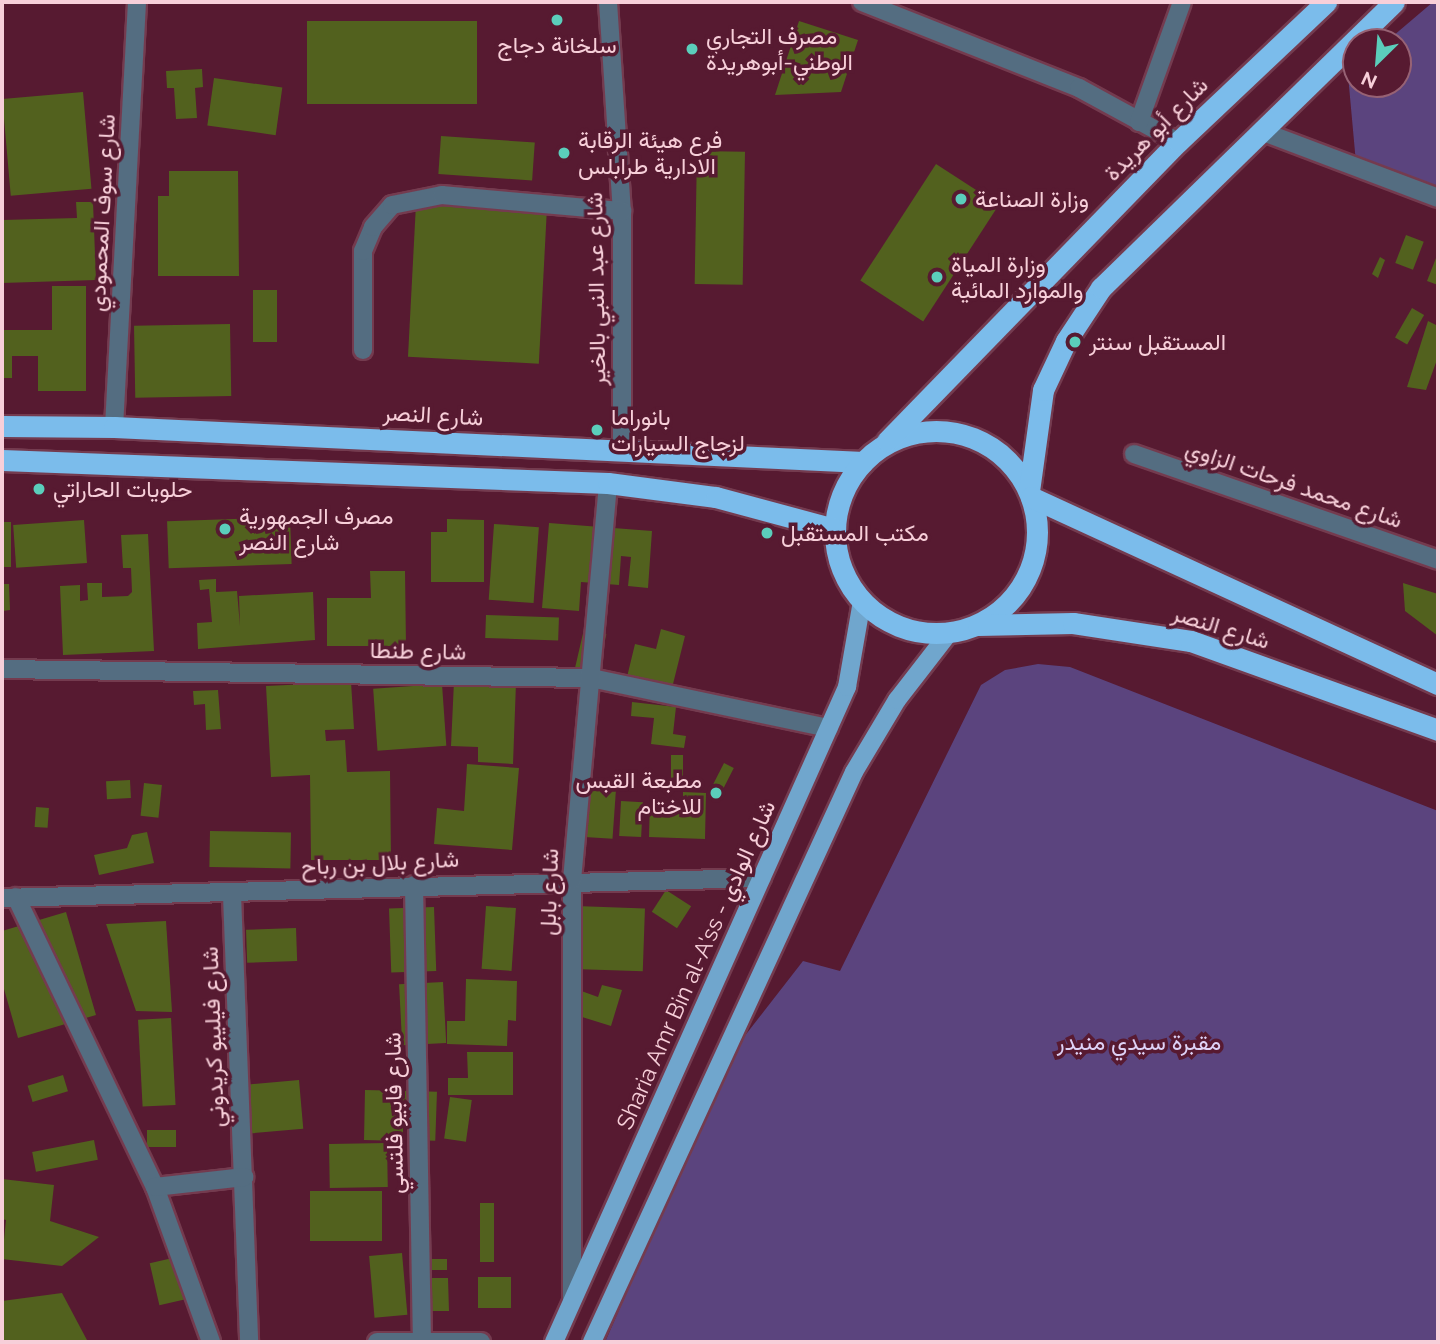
<!DOCTYPE html>
<meta charset="utf-8">
<style>
body{margin:0}
#map{position:relative;width:1440px;height:1344px;overflow:hidden;background:#571a31;font-family:Raleway,Vazirmatn,sans-serif}
div>[style]{position:absolute}
[style*='--x']{left:calc(var(--x)*1px);top:calc(var(--y)*1px);width:calc(var(--w)*1px);rotate:calc(var(--a)*1deg)}
.green>*{inset:0;background:#5b447e}
.building>*{inset:0;background:#52611e;transform-origin:0 0}
.roads{filter:drop-shadow(2px 0 #743b4f) drop-shadow(-2px 0 #743b4f) drop-shadow(0 2px #743b4f) drop-shadow(0 -2px #743b4f)}
.minor>*{height:18px;margin:-9px;padding:0 9px;transform-origin:9px;border-radius:9px;background:#546d81}
.major>*{height:18px;margin:-9px;padding:0 9px;transform-origin:9px;border-radius:9px;background:#70a6cd}
.highway>*{height:21px;margin:-10.5px;padding:0 10.5px;transform-origin:10.5px;border-radius:10.5px;background:#7bbceb}
.highway>.ring{margin:-10.5px;padding:0;box-sizing:content-box;background:none;border:21px solid #7bbceb;border-radius:50%}
.dots>*{width:19px;height:19px;translate:-50% -50%;box-sizing:border-box;border:4px solid #571a31;border-radius:50%}
span{translate:-50% -50%;white-space:nowrap;text-align:center;line-height:1.15;-webkit-text-stroke:7px #571a31;paint-order:stroke}
.poi-label{font-size:23px;color:#f7cfd9}
.left{translate:0 -50%;text-align:left}
.right{translate:-100% -50%;text-align:right}
.street-label{font-size:23px;color:#f7cfd9}
.park-label{font-size:23px;color:#ded2f6}
.frame{position:absolute;inset:0;border:4px solid #f7cfd9;pointer-events:none}
.north{position:absolute;left:1342px;top:28px;width:70px;height:70px;box-sizing:border-box;background:#571a31;border:2px solid #976274;border-radius:50%;rotate:205deg;font-size:19px;font-weight:700;line-height:28px;text-align:center;color:#f7cfd9}
.north::after{content:'';display:block;margin:auto;width:24px;height:32px;background:#5bcebb;clip-path:polygon(50% 0,100% 100%,50% 72%,0 100%)}
</style>
<div id="map">
<div class="green">
<i style="clip-path:polygon(1433px 2px,1438px 2px,1438px 190px,1356px 163px,1348px 75px,1356px 68px,1356px 84px,1398px 84px,1398px 42px,1386px 42px)"></i>
<i style="clip-path:polygon(1038px 664px,1070px 667px,1438px 811px,1438px 1342px,605px 1342px,733px 1051px,803px 961px,840px 971px,981px 685px,1005px 670px)"></i>
</div>
<div class="building">
<i style="left:307px;top:21px;width:170px;height:83px"></i>
<i style="clip-path:polygon(799px 21px,858px 40px,841px 92px,775px 95px)"></i>
<i style="clip-path:polygon(202px 69px,203px 87px,195px 88px,197px 118px,176px 119px,174px 88px,167px 88px,166px 71px)"></i>
<i style="left:214px;top:78px;width:69px;height:48px;rotate:8deg"></i>
<i style="left:83px;top:92px;width:97px;height:81px;rotate:85deg"></i>
<i style="left:441px;top:136px;width:94px;height:38px;rotate:4deg"></i>
<i style="left:697px;top:151px;width:48px;height:133px;rotate:1deg"></i>
<i style="left:936px;top:164px;width:75px;height:139px;rotate:33deg"></i>
<i style="clip-path:polygon(169px 171px,238px 171px,239px 276px,158px 276px,158px 196px,169px 196px)"></i>
<i style="clip-path:polygon(76px 202px,93px 202px,96px 280px,2px 283px,2px 220px,77px 218px)"></i>
<i style="left:416px;top:204px;width:131px;height:153px;rotate:3deg"></i>
<i style="left:1406px;top:235px;width:19px;height:30px;rotate:21deg"></i>
<i style="clip-path:polygon(1438px 253px,1438px 285px,1427px 281px)"></i>
<i style="clip-path:polygon(1380px 257px,1385px 260px,1378px 278px,1372px 274px)"></i>
<i style="clip-path:polygon(52px 286px,86px 286px,86px 391px,38px 391px,38px 356px,12px 356px,12px 378px,2px 378px,2px 330px,52px 330px)"></i>
<i style="left:253px;top:290px;width:24px;height:52px"></i>
<i style="left:1412px;top:308px;width:14px;height:34px;rotate:30deg"></i>
<i style="clip-path:polygon(1428px 321px,1438px 326px,1438px 357px,1426px 390px,1407px 387px)"></i>
<i style="left:230px;top:324px;width:72px;height:96px;rotate:89deg"></i>
<i style="left:290px;top:517px;width:47px;height:123px;rotate:88deg"></i>
<i style="clip-path:polygon(447px 519px,484px 520px,484px 582px,431px 582px,431px 532px,447px 532px)"></i>
<i style="left:84px;top:520px;width:43px;height:71px;rotate:86deg"></i>
<i style="left:2px;top:522px;width:9px;height:45px"></i>
<i style="clip-path:polygon(549px 523px,652px 531px,648px 588px,628px 586px,631px 557px,621px 556px,619px 585px,581px 582px,579px 611px,542px 608px)"></i>
<i style="left:494px;top:524px;width:45px;height:76px;rotate:4deg"></i>
<i style="clip-path:polygon(148px 534px,154px 651px,63px 655px,60px 586px,80px 585px,80px 601px,88px 600px,87px 583px,102px 583px,102px 597px,128px 596px,132px 592px,131px 568px,123px 568px,121px 535px)"></i>
<i style="clip-path:polygon(370px 571px,405px 571px,406px 646px,327px 646px,327px 598px,371px 598px)"></i>
<i style="clip-path:polygon(216px 579px,216px 592px,237px 591px,240px 626px,239px 596px,313px 592px,315px 640px,198px 649px,197px 623px,212px 622px,209px 589px,200px 590px,199px 580px)"></i>
<i style="clip-path:polygon(1403px 583px,1438px 594px,1438px 636px,1405px 611px)"></i>
<i style="clip-path:polygon(2px 584px,9px 584px,10px 610px,2px 611px)"></i>
<i style="left:486px;top:615px;width:73px;height:23px;rotate:2deg"></i>
<i style="left:584px;top:629px;width:23px;height:52px;rotate:13deg"></i>
<i style="clip-path:polygon(661px 629px,685px 636px,672px 688px,627px 677px,635px 644px,656px 649px)"></i>
<i style="clip-path:polygon(454px 681px,516px 683px,513px 764px,478px 762px,478px 747px,451px 746px)"></i>
<i style="clip-path:polygon(351px 682px,354px 729px,325px 730px,326px 741px,345px 740px,347px 772px,390px 771px,391px 860px,311px 860px,310px 775px,271px 777px,266px 686px)"></i>
<i style="left:442px;top:684px;width:62px;height:69px;rotate:86deg"></i>
<i style="clip-path:polygon(218px 690px,221px 729px,206px 730px,205px 704px,194px 705px,193px 691px)"></i>
<i style="clip-path:polygon(632px 702px,676px 707px,673px 734px,686px 736px,684px 748px,651px 744px,654px 718px,631px 716px)"></i>
<i style="left:671px;top:755px;width:12px;height:25px"></i>
<i style="left:724px;top:763px;width:11px;height:37px;rotate:27deg"></i>
<i style="clip-path:polygon(467px 764px,519px 768px,512px 850px,434px 844px,437px 808px,464px 811px)"></i>
<i style="left:130px;top:780px;width:18px;height:24px;rotate:87deg"></i>
<i style="left:144px;top:783px;width:18px;height:33px;rotate:6deg"></i>
<i style="left:588px;top:788px;width:28px;height:49px;rotate:4deg"></i>
<i style="clip-path:polygon(683px 792px,706px 793px,705px 839px,649px 837px,650px 800px,668px 801px,667px 813px,683px 814px)"></i>
<i style="left:621px;top:801px;width:22px;height:35px;rotate:3deg"></i>
<i style="left:36px;top:807px;width:13px;height:20px;rotate:4deg"></i>
<i style="left:210px;top:831px;width:81px;height:36px;rotate:1deg"></i>
<i style="clip-path:polygon(147px 832px,154px 863px,99px 875px,94px 855px,127px 848px,132px 835px)"></i>
<i style="left:666px;top:890px;width:30px;height:26px;rotate:33deg"></i>
<i style="left:486px;top:906px;width:30px;height:63px;rotate:4deg"></i>
<i style="left:576px;top:906px;width:69px;height:63px;rotate:2deg"></i>
<i style="left:434px;top:907px;width:64px;height:45px;rotate:88deg"></i>
<i style="clip-path:polygon(66px 912px,96px 1015px,18px 1038px,2px 982px,2px 931px)"></i>
<i style="clip-path:polygon(166px 921px,172px 1012px,136px 1011px,106px 924px)"></i>
<i style="left:296px;top:928px;width:33px;height:50px;rotate:88deg"></i>
<i style="clip-path:polygon(466px 979px,517px 981px,516px 1021px,508px 1020px,507px 1046px,447px 1044px,447px 1021px,465px 1021px)"></i>
<i style="left:443px;top:982px;width:61px;height:44px;rotate:87deg"></i>
<i style="clip-path:polygon(602px 985px,622px 990px,611px 1026px,566px 1012px,573px 988px,598px 997px)"></i>
<i style="left:171px;top:1018px;width:87px;height:33px;rotate:87deg"></i>
<i style="clip-path:polygon(467px 1052px,513px 1052px,513px 1095px,448px 1095px,448px 1078px,468px 1078px)"></i>
<i style="left:63px;top:1075px;width:17px;height:37px;rotate:73deg"></i>
<i style="left:299px;top:1080px;width:49px;height:56px;rotate:85deg"></i>
<i style="clip-path:polygon(365px 1090px,409px 1091px,409px 1106px,403px 1108px,403px 1141px,364px 1140px)"></i>
<i style="left:413px;top:1091px;width:24px;height:49px;rotate:2deg"></i>
<i style="left:450px;top:1097px;width:22px;height:42px;rotate:8deg"></i>
<i style="left:176px;top:1130px;width:17px;height:29px;rotate:90deg"></i>
<i style="left:94px;top:1140px;width:20px;height:63px;rotate:79deg"></i>
<i style="left:387px;top:1143px;width:44px;height:58px;rotate:89deg"></i>
<i style="clip-path:polygon(2px 1179px,54px 1185px,50px 1221px,99px 1237px,62px 1266px,2px 1259px,6px 1220px,2px 1219px)"></i>
<i style="left:310px;top:1191px;width:72px;height:50px"></i>
<i style="left:480px;top:1203px;width:14px;height:59px"></i>
<i style="left:402px;top:1253px;width:62px;height:33px;rotate:85deg"></i>
<i style="left:177px;top:1257px;width:43px;height:28px;rotate:77deg"></i>
<i style="clip-path:polygon(419px 1259px,447px 1259px,447px 1270px,432px 1270px,432px 1278px,448px 1278px,449px 1311px,420px 1311px)"></i>
<i style="left:478px;top:1277px;width:33px;height:31px"></i>
<i style="clip-path:polygon(62px 1293px,88px 1342px,2px 1342px,2px 1301px)"></i>
</div>
<div class="roads">
<div class="minor">
<i style="--x:608;--y:2;--w:209;--a:86.2"></i>
<i style="--x:622;--y:211;--w:240;--a:90"></i>
<i style="--x:862;--y:2;--w:233;--a:21.6"></i>
<i style="--x:1079;--y:88;--w:113;--a:28.6"></i>
<i style="--x:1139;--y:122;--w:127;--a:-70.3"></i>
<i style="--x:1261;--y:131;--w:189;--a:20.7"></i>
<i style="--x:363;--y:350;--w:99;--a:-90"></i>
<i style="--x:363;--y:251;--w:26;--a:-67"></i>
<i style="--x:373;--y:227;--w:29;--a:-49"></i>
<i style="--x:392;--y:205;--w:51;--a:-11.3"></i>
<i style="--x:442;--y:195;--w:181;--a:5.1"></i>
<i style="--x:114;--y:427;--w:426;--a:-86.9"></i>
<i style="--x:1134;--y:454;--w:322;--a:19.2"></i>
<i style="--x:2;--y:669;--w:589;--a:0.88"></i>
<i style="--x:591;--y:678;--w:243;--a:11.9"></i>
<i style="--x:414;--y:885;--w:454;--a:89"></i>
<i style="--x:232;--y:895;--w:447;--a:87.8"></i>
<i style="--x:16;--y:897;--w:322;--a:64.4"></i>
<i style="--x:155;--y:1187;--w:165;--a:70.1"></i>
<i style="--x:2;--y:898;--w:760;--a:-1.51"></i>
<i style="--x:155;--y:1187;--w:90;--a:-6.4"></i>
<i style="--x:572;--y:1301;--w:421;--a:-90"></i>
<i style="--x:572;--y:880;--w:399;--a:-84.8"></i>
<i style="--x:377;--y:1342;--w:104;--a:0"></i>
</div>
<div class="major">
<i style="--x:554;--y:1342;--w:718;--a:-65.9"></i>
<i style="--x:847;--y:687;--w:87;--a:-80.1"></i>
<i style="--x:592;--y:1342;--w:627;--a:-65.31"></i>
<i style="--x:854;--y:772;--w:84;--a:-59.2"></i>
<i style="--x:897;--y:700;--w:85;--a:-52.2"></i>
</div>
<div class="highway">
<i style="--x:2;--y:426;--w:112;--a:0.5"></i>
<i style="--x:114;--y:427;--w:750;--a:2.68"></i>
<i class="ring" style="left:835px;top:431px;width:181px;height:181px"></i>
<i style="--x:887;--y:441;--w:417;--a:-45.8"></i>
<i style="--x:1178;--y:142;--w:204;--a:-43.4"></i>
<i style="--x:2;--y:460;--w:606;--a:2.17"></i>
<i style="--x:608;--y:483;--w:109;--a:7.4"></i>
<i style="--x:716;--y:497;--w:123;--a:15.1"></i>
<i style="--x:1029;--y:491;--w:102;--a:-82.1"></i>
<i style="--x:1043;--y:390;--w:54;--a:-64.9"></i>
<i style="--x:1066;--y:341;--w:64;--a:-56.6"></i>
<i style="--x:1101;--y:288;--w:409;--a:-44.3"></i>
<i style="--x:1031;--y:497;--w:448;--a:24.7"></i>
<i style="--x:978;--y:625;--w:95;--a:-1.2"></i>
<i style="--x:1073;--y:623;--w:119;--a:8.7"></i>
<i style="--x:1191;--y:641;--w:263;--a:19.8"></i>
</div>
</div>
<div class="dots">
<i style="left:557px;top:20px;background:#5bcebb"></i>
<i style="left:692px;top:49px;background:#5bcebb"></i>
<i style="left:564px;top:153px;background:#5bcebb"></i>
<i style="left:961px;top:199px;background:#5bcebb"></i>
<i style="left:937px;top:277px;background:#5bcebb"></i>
<i style="left:1075px;top:342px;background:#5bcebb"></i>
<i style="left:597px;top:430px;background:#5bcebb"></i>
<i style="left:39px;top:489px;background:#5bcebb"></i>
<i style="left:225px;top:529px;background:#5bcebb"></i>
<i style="left:767px;top:533px;background:#5bcebb"></i>
<i style="left:716px;top:793px;background:#5bcebb"></i>
</div>
<div class="poi-label">
<span class="left" style="left:706px;top:49px">مصرف التجاري<br>الوطني-أبوهريدة</span>
<span style="left:557px;top:45px">سلخانة دجاج</span>
<span class="left" style="left:578px;top:153px">فرع هيئة الرقابة<br>الادارية طرابلس</span>
<span class="left" style="left:975px;top:199px">وزارة الصناعة</span>
<span class="left" style="left:951px;top:277px">وزارة المياة<br>والموارد المائية</span>
<span class="left" style="left:1089px;top:342px">المستقبل سنتر</span>
<span class="left" style="left:611px;top:430px">بانوراما<br>لزجاج السيارات</span>
<span class="left" style="left:53px;top:489px">حلويات الحاراتي</span>
<span class="left" style="left:239px;top:529px">مصرف الجمهورية<br>شارع النصر</span>
<span class="left" style="left:781px;top:533px">مكتب المستقبل</span>
<span class="right" style="left:702px;top:793px">مطبعة القبس<br>للاختام</span>
</div>
<div class="street-label">
<span style="left:1156px;top:129px;rotate:-45deg">شارع أبو هريدة</span>
<span style="left:102px;top:213px;rotate:-87deg">شارع سوف المحمودي</span>
<span style="left:596px;top:289px;rotate:-91deg">شارع عبد النبي بالخير</span>
<span style="left:433px;top:415px;rotate:3deg">شارع النصر</span>
<span style="left:1294px;top:484px;rotate:19deg">شارع محمد فرحات الزاوي</span>
<span style="left:1221px;top:627px;rotate:17deg">شارع النصر</span>
<span style="left:418px;top:651px;rotate:1deg">شارع طنطا</span>
<span style="left:380px;top:863px;rotate:-3deg">شارع بلال بن رباح</span>
<span style="left:549px;top:892px;rotate:-88deg">شارع بابل</span>
<span style="left:696px;top:965px;rotate:-66deg">Sharia Amr Bin al-A'ss - شارع الوادي</span>
<span style="left:213px;top:1037px;rotate:-92deg">شارع فيليبو كريدوني</span>
<span style="left:394px;top:1113px;rotate:-91deg">شارع فابيو فلتسي</span>
</div>
<div class="park-label">
<span style="left:1139px;top:1042px">مقبرة سيدي منيدر</span>
</div>
<div class="frame"></div>
<div class="north">N</div>
</div>
